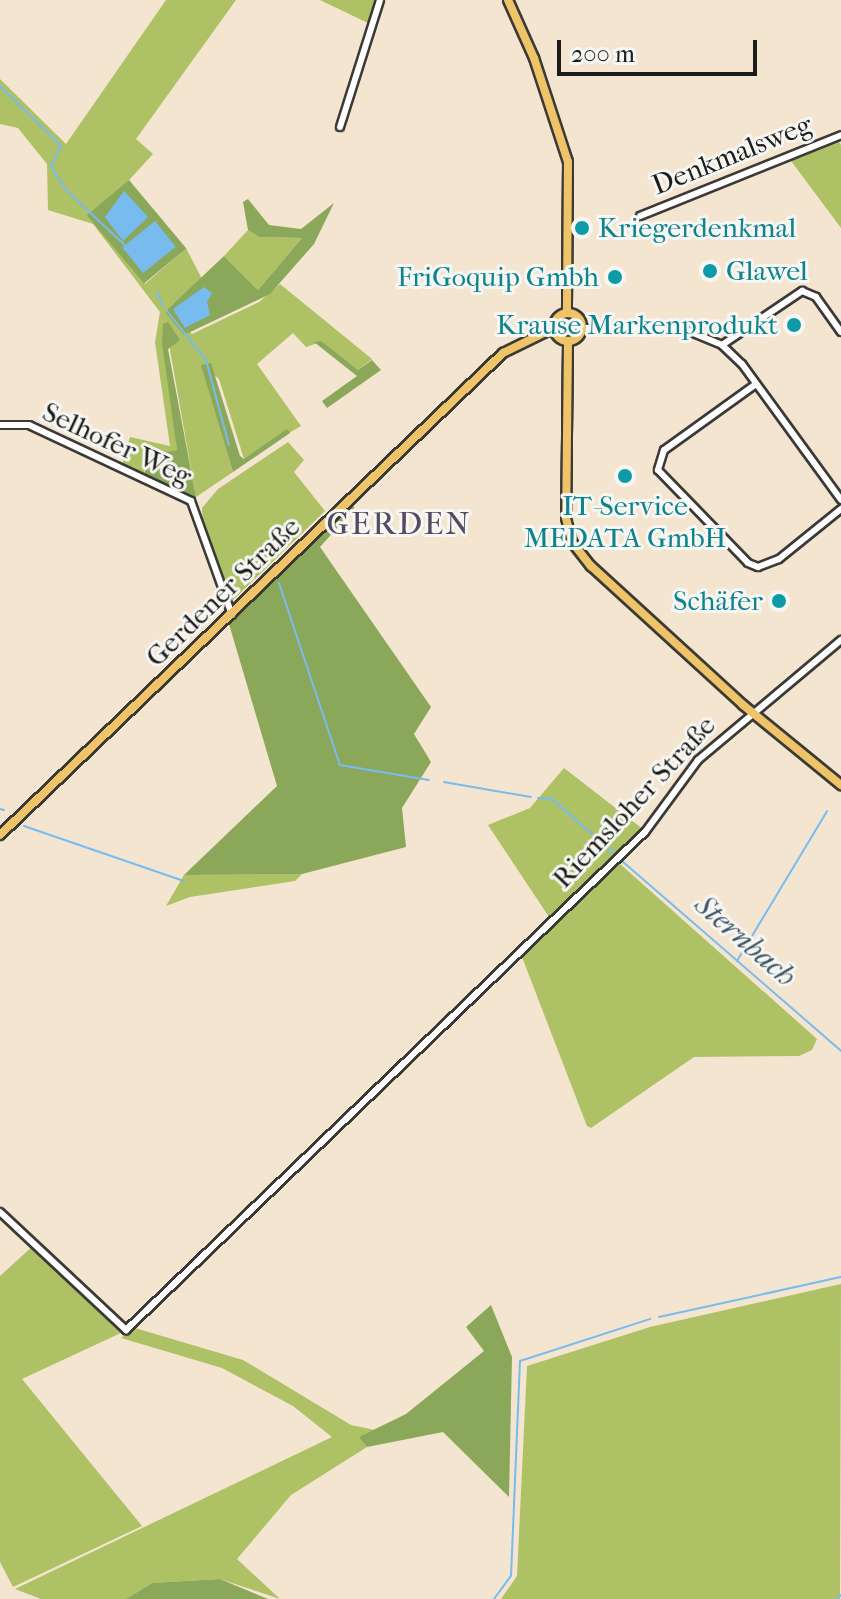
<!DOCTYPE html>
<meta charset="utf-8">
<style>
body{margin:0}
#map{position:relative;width:841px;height:1599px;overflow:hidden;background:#f4e5d1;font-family:"IM FELL French Canon",serif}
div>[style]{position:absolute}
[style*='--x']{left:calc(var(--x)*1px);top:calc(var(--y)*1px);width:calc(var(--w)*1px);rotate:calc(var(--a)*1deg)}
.green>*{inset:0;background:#aec164}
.forest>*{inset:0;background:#8aa75a;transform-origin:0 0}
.water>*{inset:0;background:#78bcef;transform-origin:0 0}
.stream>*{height:2px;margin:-1px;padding:0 1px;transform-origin:1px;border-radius:1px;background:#78bcef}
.roads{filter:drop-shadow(2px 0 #3c3a37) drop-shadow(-2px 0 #3c3a37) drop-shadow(0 2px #3c3a37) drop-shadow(0 -2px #3c3a37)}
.minor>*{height:6px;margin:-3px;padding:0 3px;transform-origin:3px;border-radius:3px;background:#fff}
.major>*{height:8px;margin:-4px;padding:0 4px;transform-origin:4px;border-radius:4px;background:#efc469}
.major>.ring{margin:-4px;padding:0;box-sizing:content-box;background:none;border:8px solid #efc469;border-radius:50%}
.dots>*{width:22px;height:22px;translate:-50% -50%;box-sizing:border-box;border:4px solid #f6f6f2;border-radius:50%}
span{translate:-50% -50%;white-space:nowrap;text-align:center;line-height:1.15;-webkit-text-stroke:6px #f6f6f2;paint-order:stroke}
.street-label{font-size:28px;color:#1c1c1c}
.culture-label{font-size:28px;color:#0d838f}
.left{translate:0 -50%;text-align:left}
.right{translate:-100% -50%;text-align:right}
.water-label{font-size:30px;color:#3c5466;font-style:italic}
.quarter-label{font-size:32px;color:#544a61;letter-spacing:2px}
.scale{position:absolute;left:557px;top:40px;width:200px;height:36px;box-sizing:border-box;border:4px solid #1c1c1c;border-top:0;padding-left:10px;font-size:24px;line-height:28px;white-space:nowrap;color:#1c1c1c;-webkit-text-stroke:6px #f6f6f2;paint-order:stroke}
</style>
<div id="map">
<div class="green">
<i style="clip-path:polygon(166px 0,236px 0,136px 139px,153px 154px,94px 218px,145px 284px,186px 248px,202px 279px,169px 308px,192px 334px,259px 302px,280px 284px,372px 359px,358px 370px,321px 342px,306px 347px,293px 333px,257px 364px,301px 426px,244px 459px,219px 379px,202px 365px,233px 472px,196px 497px,165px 322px,177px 450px,148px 459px,143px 475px,122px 465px,130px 437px,170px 446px,155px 342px,160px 312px,93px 224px,48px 210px,47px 164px,18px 128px,0 124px,0 79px,66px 144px)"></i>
<i style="clip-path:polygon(320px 0,380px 0,372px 25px)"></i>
<i style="clip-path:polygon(839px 142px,841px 145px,841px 228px,791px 161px)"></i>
<i style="clip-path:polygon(248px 230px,259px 237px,302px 238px,258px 290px,224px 256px)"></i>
<i style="clip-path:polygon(288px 442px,304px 460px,294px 472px,325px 511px,233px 600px,203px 535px,202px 508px,218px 489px)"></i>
<i style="clip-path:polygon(564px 768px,644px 830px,549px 917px,488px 825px,530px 808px)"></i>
<i style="clip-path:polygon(619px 863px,817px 1039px,812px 1050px,799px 1056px,694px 1057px,591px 1128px,587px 1126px,522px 957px)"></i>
<i style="clip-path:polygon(302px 874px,295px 881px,190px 897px,166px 906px,184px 875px)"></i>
<i style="clip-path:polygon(34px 1245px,123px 1332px,22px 1379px,142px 1526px,13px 1587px,0 1562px,0 1276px)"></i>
<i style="clip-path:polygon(841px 1284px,840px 1599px,501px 1599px,517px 1576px,527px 1366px,650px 1327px)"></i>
<i style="clip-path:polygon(135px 1328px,243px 1360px,351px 1425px,375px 1430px,360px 1437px,367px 1447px,291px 1495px,237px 1559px,280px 1599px,220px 1579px,152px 1583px,126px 1599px,41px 1599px,15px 1589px,332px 1437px,293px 1406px,222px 1368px,121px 1338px)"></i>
</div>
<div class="forest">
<i style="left:129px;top:180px;width:89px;height:55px;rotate:50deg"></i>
<i style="clip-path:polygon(248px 199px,269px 225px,301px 229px,334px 203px,314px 244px,270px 294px,184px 335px,166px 313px,169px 308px,224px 256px,258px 290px,302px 238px,259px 237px,248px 230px,243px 202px)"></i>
<i style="clip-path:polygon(168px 322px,180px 340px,168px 349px,196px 497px,143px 475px,153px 455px,177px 450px,162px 343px,163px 324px)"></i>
<i style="clip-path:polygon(321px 341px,358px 370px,372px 360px,381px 370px,327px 408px,322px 401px,357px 376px,314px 342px)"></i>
<i style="clip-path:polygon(211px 363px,240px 456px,244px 459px,287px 429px,290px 433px,233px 472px,201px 365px)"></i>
<i style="clip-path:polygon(353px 503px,354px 509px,320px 547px,431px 707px,414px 734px,431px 762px,402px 808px,406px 847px,302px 874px,184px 875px,277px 786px,229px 624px)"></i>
<i style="clip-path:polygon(491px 1305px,512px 1357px,509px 1497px,443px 1432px,367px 1447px,359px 1437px,406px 1414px,484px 1351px,466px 1327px)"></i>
<i style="clip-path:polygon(220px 1579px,268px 1599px,126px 1599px,152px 1583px)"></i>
</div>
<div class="water">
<i style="clip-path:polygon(124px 191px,148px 217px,123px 241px,105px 217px)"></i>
<i style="left:155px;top:221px;width:33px;height:42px;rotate:51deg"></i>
<i style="clip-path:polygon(204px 287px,212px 293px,207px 302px,210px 315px,185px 328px,173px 309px)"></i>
</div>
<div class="stream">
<i style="--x:0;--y:86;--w:86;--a:44.5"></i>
<i style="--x:61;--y:146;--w:22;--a:117"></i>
<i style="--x:51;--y:166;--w:28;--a:58"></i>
<i style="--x:66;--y:190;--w:83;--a:43.1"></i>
<i style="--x:157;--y:292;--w:15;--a:67"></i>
<i style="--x:167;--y:311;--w:63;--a:51.5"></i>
<i style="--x:206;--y:360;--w:88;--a:74.9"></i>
<i style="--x:279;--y:583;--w:192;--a:71.5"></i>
<i style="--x:340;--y:765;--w:90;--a:9.6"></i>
<i style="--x:444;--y:782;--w:88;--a:9.8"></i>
<i style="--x:538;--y:798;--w:14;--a:4"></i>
<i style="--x:552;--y:799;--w:82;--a:41.1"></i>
<i style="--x:0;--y:809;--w:4;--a:14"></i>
<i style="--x:24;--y:826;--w:169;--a:19"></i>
<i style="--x:622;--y:861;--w:290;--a:40.9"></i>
<i style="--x:737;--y:961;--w:175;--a:-59"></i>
<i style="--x:659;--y:1317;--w:186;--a:-12.4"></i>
<i style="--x:494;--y:1599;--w:29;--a:-54"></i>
<i style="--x:511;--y:1576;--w:215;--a:-87.6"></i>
<i style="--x:520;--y:1361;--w:137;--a:-17.9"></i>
<i style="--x:837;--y:1599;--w:6;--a:-45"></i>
</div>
<div class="roads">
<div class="minor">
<i style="--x:340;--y:127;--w:133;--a:-72.5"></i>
<i style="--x:640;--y:216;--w:217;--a:-21.9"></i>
<i style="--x:583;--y:328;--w:98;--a:0"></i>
<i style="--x:681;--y:328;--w:44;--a:22.5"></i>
<i style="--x:722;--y:345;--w:28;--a:44"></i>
<i style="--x:742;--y:364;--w:168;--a:53.9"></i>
<i style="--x:722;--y:345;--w:97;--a:-34"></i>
<i style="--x:802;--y:291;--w:15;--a:23"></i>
<i style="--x:816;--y:297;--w:43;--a:54.5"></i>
<i style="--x:756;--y:384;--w:113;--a:144.3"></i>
<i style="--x:664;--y:450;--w:21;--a:107"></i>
<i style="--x:658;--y:470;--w:129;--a:45.9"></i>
<i style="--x:748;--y:563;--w:11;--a:22"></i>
<i style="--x:758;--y:567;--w:22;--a:-21"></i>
<i style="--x:779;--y:559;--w:80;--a:-38.9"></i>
<i style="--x:0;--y:425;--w:29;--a:0"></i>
<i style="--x:29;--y:425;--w:179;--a:25.1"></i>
<i style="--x:191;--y:501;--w:121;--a:70.2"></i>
<i style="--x:0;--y:1212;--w:173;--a:43.1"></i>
<i style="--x:126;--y:1330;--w:719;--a:-43.82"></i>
<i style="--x:645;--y:832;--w:89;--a:-53.6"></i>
<i style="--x:698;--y:760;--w:187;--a:-40"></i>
</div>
<div class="major">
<i style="--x:508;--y:0;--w:64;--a:65.9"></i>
<i style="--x:534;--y:58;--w:109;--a:71.9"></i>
<i style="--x:568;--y:162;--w:150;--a:90.4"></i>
<i class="ring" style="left:554px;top:313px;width:20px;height:20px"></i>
<i style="--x:568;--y:341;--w:177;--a:90.6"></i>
<i style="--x:566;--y:518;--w:25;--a:76"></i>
<i style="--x:572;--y:542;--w:31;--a:52"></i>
<i style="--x:591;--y:566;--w:206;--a:42.4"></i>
<i style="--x:743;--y:705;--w:127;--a:39.2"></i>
<i style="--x:0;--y:835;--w:697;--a:-43.78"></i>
<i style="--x:503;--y:353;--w:57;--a:-26.1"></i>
</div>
</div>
<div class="dots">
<i style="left:582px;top:228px;background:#0f9aa8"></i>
<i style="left:710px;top:271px;background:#0f9aa8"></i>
<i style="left:615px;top:277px;background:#0f9aa8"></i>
<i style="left:794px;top:325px;background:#0f9aa8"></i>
<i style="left:625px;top:476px;background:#0f9aa8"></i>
<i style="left:779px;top:601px;background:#0f9aa8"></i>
</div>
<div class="street-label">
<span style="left:732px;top:155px;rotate:-22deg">Denkmalsweg</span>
<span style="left:117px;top:444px;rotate:25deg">Selhofer Weg</span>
<span style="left:223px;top:592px;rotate:-44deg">Gerdener Straße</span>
<span style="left:634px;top:802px;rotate:-47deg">Riemsloher Straße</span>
</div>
<div class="culture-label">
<span class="left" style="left:598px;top:228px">Kriegerdenkmal</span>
<span class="left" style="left:726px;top:271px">Glawel</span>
<span class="right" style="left:599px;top:277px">FriGoquip Gmbh</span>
<span class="right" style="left:778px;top:325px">Krause Markenprodukt</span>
<span style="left:625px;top:522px">IT-Service<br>MEDATA GmbH</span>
<span class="right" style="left:763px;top:601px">Schäfer</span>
</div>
<div class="water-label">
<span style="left:745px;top:941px;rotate:41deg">Sternbach</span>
</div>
<div class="quarter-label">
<span style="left:399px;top:524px">GERDEN</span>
</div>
<div class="scale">200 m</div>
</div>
